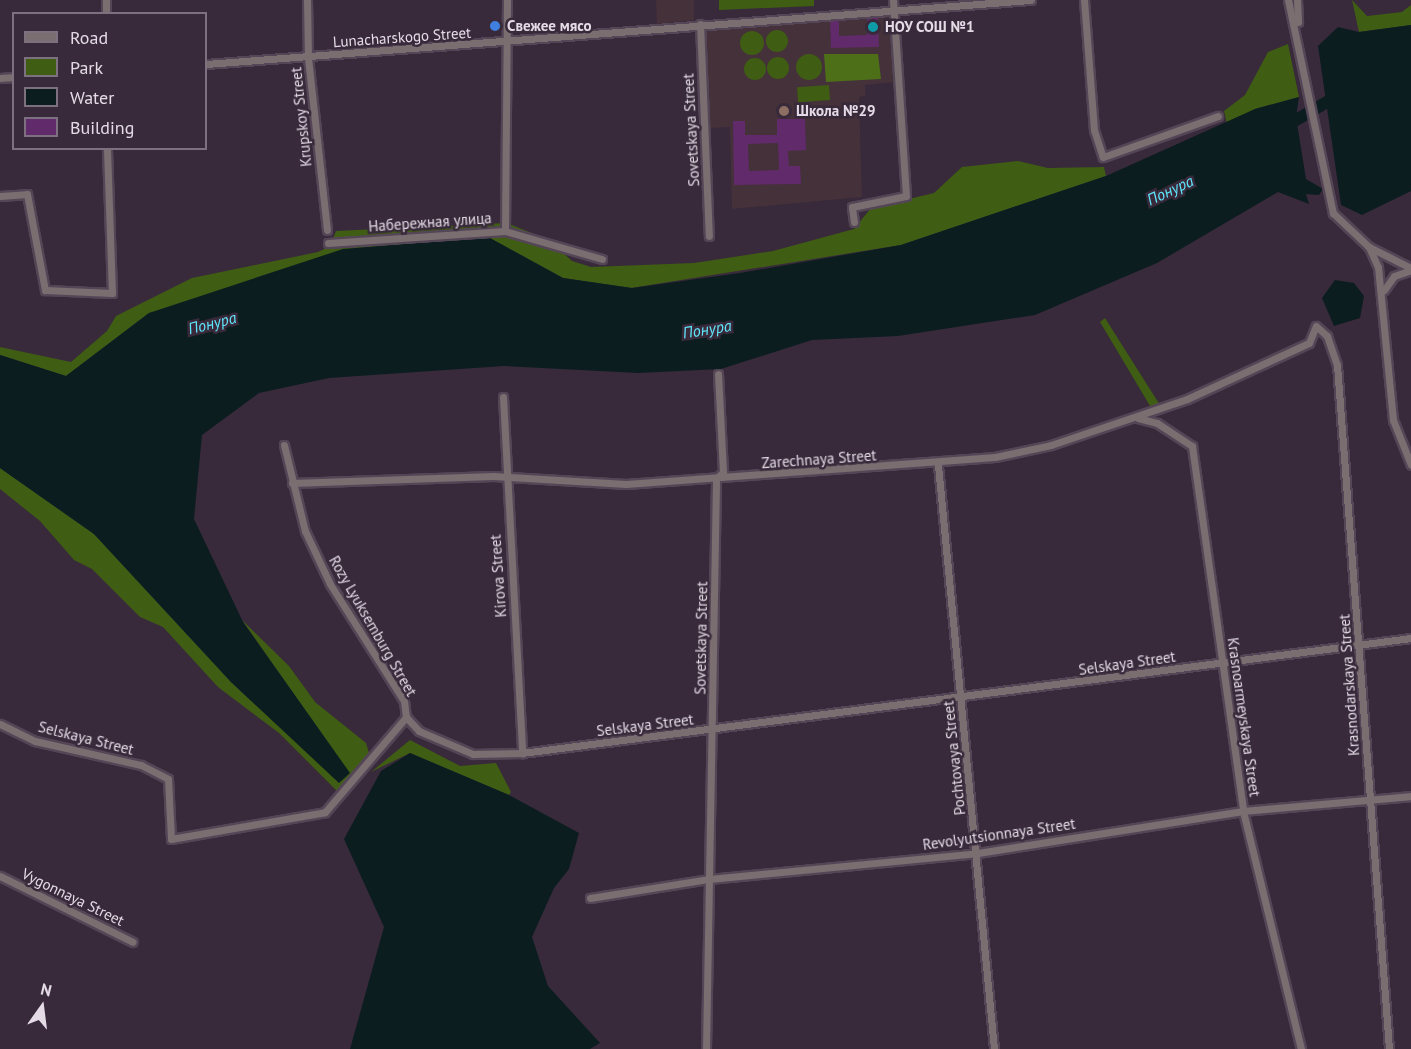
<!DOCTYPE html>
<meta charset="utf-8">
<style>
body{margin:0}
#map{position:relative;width:1411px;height:1049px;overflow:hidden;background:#382a3a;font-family:"PT Sans",sans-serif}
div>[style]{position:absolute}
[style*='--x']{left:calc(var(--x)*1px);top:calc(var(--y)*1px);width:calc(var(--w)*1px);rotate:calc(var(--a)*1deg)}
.education>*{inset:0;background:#443139}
.green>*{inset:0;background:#3f5d13;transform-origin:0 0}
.round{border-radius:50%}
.forest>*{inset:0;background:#4c6f18}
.water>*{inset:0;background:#0c1d20}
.river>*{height:12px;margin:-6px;padding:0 6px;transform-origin:6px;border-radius:6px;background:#0c1d20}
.building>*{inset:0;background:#612a6a}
.roads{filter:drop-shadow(2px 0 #544656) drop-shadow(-2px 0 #544656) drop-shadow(0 2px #544656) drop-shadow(0 -2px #544656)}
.minor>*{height:7px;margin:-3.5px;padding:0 3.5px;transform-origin:3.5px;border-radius:3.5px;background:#7a6e71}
.dots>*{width:16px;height:16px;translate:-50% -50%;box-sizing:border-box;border:3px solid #382a3a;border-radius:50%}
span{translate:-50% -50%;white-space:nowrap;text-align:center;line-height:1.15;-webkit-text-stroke:5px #382a3a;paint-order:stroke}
.poi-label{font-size:15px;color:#e4dbe6;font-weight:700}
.left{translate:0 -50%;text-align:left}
.street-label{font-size:15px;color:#e4dbe6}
.water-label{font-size:16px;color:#5fe6fb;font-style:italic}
.legend{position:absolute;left:12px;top:12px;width:195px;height:138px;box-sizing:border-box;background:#382a3a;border:2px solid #7d717f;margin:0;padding:8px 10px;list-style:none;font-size:18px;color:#e4dbe6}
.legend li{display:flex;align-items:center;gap:12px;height:30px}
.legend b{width:30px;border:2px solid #7d717f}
.north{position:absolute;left:12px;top:977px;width:60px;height:60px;-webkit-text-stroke:4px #382a3a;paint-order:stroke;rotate:14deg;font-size:16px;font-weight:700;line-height:24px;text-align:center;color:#e4dbe6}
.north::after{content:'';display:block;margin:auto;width:21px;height:27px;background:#e4dbe6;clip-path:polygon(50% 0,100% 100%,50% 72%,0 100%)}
</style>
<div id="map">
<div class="education">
<i style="clip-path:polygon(656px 0,694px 0,694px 20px,657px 24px)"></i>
<i style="clip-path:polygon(888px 14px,894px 82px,865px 85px,865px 96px,859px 97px,862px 197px,732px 209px,730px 127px,709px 128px,706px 27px)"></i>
</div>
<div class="green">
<i style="clip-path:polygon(719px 0,814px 0,814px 6px,719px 10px)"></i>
<i style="clip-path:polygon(1352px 0,1367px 16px,1402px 12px,1411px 5px,1411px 25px,1359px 32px)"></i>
<i class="round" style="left:766px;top:30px;width:22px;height:22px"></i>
<i class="round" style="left:740px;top:31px;width:24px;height:24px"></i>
<i style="clip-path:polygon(1288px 44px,1299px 97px,1255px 109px,1227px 124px,1224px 111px,1245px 95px,1268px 52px)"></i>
<i class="round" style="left:796px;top:54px;width:26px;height:26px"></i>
<i class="round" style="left:767px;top:57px;width:22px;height:22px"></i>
<i class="round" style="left:744px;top:58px;width:22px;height:22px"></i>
<i style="left:829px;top:85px;width:15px;height:32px;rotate:86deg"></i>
<i style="clip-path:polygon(1018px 161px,1048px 168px,1104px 167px,1106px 176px,901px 245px,631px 288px,563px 278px,488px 237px,149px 313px,66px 376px,0 355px,0 347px,71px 362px,107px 331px,116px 316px,192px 278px,318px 252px,330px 246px,336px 231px,507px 223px,549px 240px,572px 261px,591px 267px,694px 263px,773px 251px,854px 229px,871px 208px,934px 193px,962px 167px)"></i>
<i style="clip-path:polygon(1105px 318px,1165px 413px,1156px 416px,1100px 322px)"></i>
<i style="clip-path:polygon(0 468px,94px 534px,231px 682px,339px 782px,349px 773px,242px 620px,289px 666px,315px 702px,366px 743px,369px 753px,337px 791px,279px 733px,218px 687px,163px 627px,140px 617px,92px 569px,74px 560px,40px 521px,0 489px)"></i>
<i style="clip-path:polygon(410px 740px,460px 766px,496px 763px,511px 792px,509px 795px,410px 753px,371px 772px)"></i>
</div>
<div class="forest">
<i style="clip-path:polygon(824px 54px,878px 54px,881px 79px,826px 82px)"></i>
</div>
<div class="water">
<i style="clip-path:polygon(1411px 25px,1411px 191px,1362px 215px,1341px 205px,1318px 46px,1338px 27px,1359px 32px)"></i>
<i style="clip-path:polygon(1299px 97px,1296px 117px,1306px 179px,1323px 189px,1319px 195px,1306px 194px,1309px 204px,1278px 192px,1157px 263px,1035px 315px,898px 336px,812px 340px,721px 369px,638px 373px,504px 366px,329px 378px,259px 393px,202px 435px,194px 519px,243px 622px,350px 773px,339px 783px,231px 682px,94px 534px,0 468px,0 355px,66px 376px,149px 313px,343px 249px,488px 237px,563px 278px,632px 288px,740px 273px,901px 245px,1106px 176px,1255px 109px)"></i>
<i style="clip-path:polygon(1335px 280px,1354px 283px,1364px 296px,1360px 318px,1334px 326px,1322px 298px)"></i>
<i style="clip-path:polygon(410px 753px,509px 795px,579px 833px,569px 869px,554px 888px,532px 937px,548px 986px,600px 1043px,590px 1049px,350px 1049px,384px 927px,344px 839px,381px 771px)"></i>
</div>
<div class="river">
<i style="--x:1284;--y:127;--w:64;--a:-30.2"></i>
</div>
<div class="building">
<i style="clip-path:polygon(878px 17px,879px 47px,831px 48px,830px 21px,839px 21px,839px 36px,867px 35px,867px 18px)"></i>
<i style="clip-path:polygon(evenodd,777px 119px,805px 119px,806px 150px,788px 151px,789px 166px,800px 166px,801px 184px,734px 185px,733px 121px,745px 121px,745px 135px,777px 135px,777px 119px,778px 143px,779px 170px,749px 171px,748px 144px,778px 143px)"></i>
</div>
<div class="roads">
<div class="minor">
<i style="--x:307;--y:0;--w:58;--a:89"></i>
<i style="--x:308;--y:58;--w:173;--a:83.7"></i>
<i style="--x:1084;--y:0;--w:130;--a:85.6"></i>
<i style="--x:1094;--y:130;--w:28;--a:72"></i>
<i style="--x:1103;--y:157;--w:122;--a:-19.6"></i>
<i style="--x:1288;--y:0;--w:218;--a:78.1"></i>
<i style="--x:1333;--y:213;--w:50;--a:43.4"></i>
<i style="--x:1369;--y:247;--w:22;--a:66"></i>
<i style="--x:1378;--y:267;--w:154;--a:84.4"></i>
<i style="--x:1393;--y:420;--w:48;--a:68.2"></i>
<i style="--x:1297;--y:0;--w:22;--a:87"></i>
<i style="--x:106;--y:14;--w:14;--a:-90"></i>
<i style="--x:700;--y:24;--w:212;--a:87.6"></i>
<i style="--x:206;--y:64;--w:827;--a:-4.44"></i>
<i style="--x:0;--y:78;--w:14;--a:-4"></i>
<i style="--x:0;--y:196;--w:27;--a:-4"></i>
<i style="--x:27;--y:194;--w:98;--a:79.4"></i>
<i style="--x:45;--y:290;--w:67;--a:2.6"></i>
<i style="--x:112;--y:293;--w:145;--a:-92"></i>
<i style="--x:854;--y:222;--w:15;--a:-98"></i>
<i style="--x:852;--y:207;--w:55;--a:-11.5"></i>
<i style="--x:906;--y:196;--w:196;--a:-93.8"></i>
<i style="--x:505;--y:231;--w:231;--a:-89.5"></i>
<i style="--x:328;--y:243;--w:177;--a:-3.9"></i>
<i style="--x:505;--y:231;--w:101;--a:16.1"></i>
<i style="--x:1369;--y:247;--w:47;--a:26.6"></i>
<i style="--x:1384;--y:290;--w:17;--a:-54"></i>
<i style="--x:1394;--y:276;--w:18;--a:-19"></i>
<i style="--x:503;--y:397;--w:357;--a:86.9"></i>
<i style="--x:1138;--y:418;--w:20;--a:15"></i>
<i style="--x:1157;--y:423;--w:42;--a:33.3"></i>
<i style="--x:1192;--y:446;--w:369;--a:82"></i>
<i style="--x:1243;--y:811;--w:245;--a:76.3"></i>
<i style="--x:284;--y:445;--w:89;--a:76.3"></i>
<i style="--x:305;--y:531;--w:59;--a:64.7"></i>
<i style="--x:330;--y:584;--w:138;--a:57.7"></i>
<i style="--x:404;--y:701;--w:16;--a:83"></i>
<i style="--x:938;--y:465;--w:587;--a:84.52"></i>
<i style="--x:292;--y:483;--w:201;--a:-2"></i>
<i style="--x:493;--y:476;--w:133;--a:3.4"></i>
<i style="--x:626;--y:484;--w:370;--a:-4.2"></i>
<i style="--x:995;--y:457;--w:57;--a:-12.1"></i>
<i style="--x:1051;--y:445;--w:144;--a:-18.7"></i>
<i style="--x:1187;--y:399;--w:134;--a:-24.7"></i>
<i style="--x:1309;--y:343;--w:18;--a:-68"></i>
<i style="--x:1316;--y:326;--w:15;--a:42"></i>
<i style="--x:1327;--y:336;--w:31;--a:71"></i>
<i style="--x:1337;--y:365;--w:686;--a:85.65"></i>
<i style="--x:406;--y:717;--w:19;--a:47"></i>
<i style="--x:419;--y:731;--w:59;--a:23.1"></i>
<i style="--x:473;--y:754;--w:49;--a:-1.2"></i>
<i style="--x:522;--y:753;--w:896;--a:-7.37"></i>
<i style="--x:0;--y:724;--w:39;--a:26"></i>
<i style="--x:35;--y:741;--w:109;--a:12.8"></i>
<i style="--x:141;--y:765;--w:30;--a:27"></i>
<i style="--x:168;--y:779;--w:60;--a:87.1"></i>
<i style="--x:171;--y:839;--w:156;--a:-9.9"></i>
<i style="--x:325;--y:812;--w:125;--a:-49.5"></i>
<i style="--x:0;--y:876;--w:148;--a:26.4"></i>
<i style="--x:590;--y:898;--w:121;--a:-9.1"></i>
<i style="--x:709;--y:879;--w:270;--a:-5.5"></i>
<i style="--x:978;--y:853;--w:268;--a:-9"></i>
<i style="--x:1243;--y:811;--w:169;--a:-5.1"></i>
<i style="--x:706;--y:1049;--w:570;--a:-88.99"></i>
<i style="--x:716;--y:479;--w:10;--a:-45"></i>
<i style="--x:723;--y:472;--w:98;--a:-92.9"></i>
</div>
</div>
<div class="dots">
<i style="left:495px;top:26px;background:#3f7fe0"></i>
<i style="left:873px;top:27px;background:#0f9aa8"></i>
<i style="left:784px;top:111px;background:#8d6e63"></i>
</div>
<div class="poi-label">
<span class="left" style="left:507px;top:26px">Свежее мясо</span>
<span class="left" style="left:885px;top:27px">НОУ СОШ №1</span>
<span class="left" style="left:796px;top:111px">Школа №29</span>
</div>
<div class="street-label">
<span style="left:402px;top:37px;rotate:-4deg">Lunacharskogo Street</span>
<span style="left:301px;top:117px;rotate:-96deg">Krupskoy Street</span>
<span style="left:691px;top:130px;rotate:-93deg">Sovetskaya Street</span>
<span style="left:430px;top:222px;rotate:-4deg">Набережная улица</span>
<span style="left:819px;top:459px;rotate:-4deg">Zarechnaya Street</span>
<span style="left:498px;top:576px;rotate:-94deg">Kirova Street</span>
<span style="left:373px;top:626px;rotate:60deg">Rozy Lyuksemburg Street</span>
<span style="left:701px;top:638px;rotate:-89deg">Sovetskaya Street</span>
<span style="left:1127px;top:663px;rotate:-8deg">Selskaya Street</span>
<span style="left:1349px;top:685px;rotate:-94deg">Krasnodarskaya Street</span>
<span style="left:1244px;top:717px;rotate:82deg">Krasnoarmeyskaya Street</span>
<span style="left:645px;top:725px;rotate:-7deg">Selskaya Street</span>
<span style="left:86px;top:738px;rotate:14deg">Selskaya Street</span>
<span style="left:954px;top:758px;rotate:-96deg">Pochtovaya Street</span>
<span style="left:999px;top:834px;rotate:-8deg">Revolyutsionnaya Street</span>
<span style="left:73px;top:897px;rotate:26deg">Vygonnaya Street</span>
</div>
<div class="water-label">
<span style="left:1170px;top:190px;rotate:-25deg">Понура</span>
<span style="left:212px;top:323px;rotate:-14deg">Понура</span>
<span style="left:707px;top:329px;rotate:-9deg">Понура</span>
</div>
<ul class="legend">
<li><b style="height:8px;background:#7a6e71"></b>Road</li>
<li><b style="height:16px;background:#3f5d13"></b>Park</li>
<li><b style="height:16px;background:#0c1d20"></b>Water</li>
<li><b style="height:16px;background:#612a6a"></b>Building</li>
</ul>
<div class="north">N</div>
</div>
